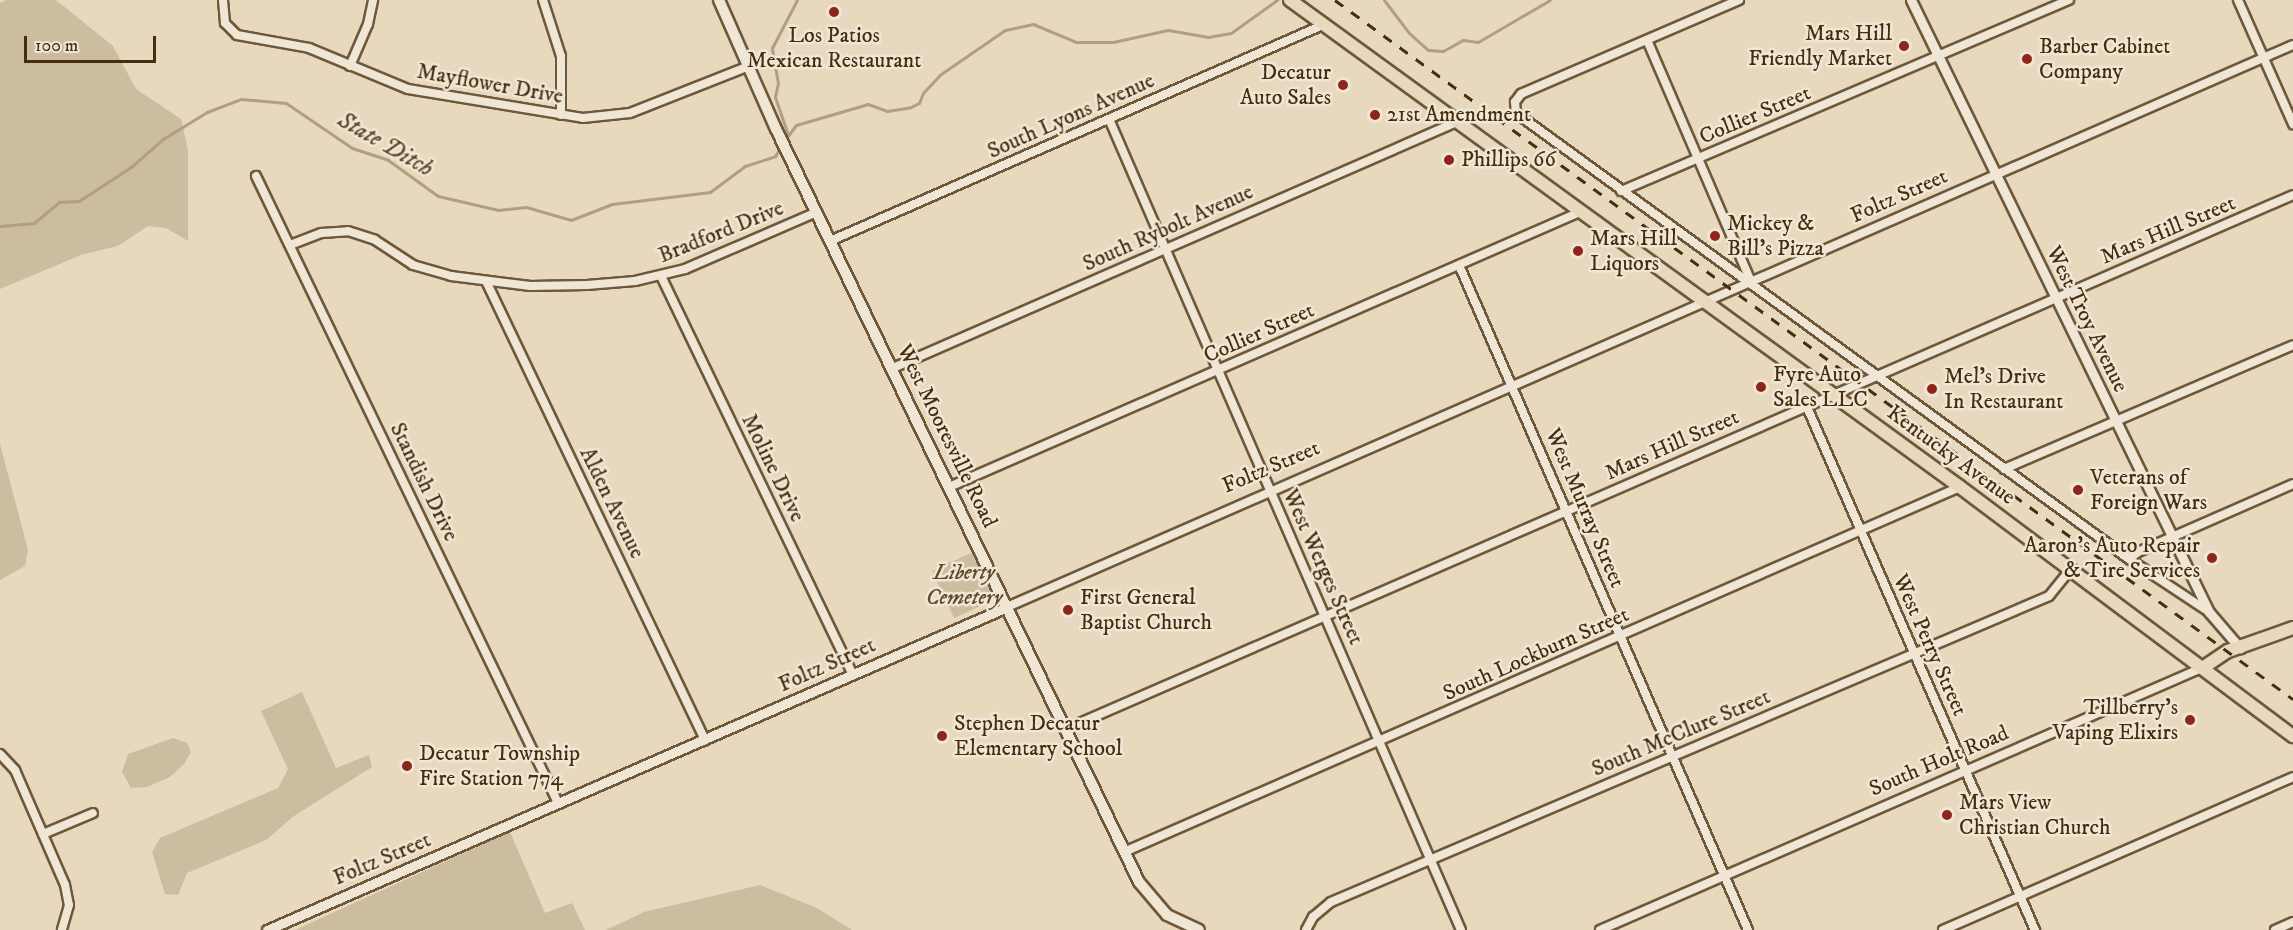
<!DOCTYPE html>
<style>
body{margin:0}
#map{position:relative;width:2293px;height:930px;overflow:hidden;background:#e8d9be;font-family:"IM FELL DW Pica",serif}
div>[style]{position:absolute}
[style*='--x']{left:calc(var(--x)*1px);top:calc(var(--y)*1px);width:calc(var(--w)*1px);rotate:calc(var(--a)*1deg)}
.green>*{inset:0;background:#ccbca0;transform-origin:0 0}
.stream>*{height:3px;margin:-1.5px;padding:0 1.5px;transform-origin:1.5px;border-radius:1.5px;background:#b19f82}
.roads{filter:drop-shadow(2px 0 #6e5839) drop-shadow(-2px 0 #6e5839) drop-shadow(0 2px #6e5839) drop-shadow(0 -2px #6e5839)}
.minor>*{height:8px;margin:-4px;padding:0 4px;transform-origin:4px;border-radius:4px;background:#f0e6d5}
.tertiary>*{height:9px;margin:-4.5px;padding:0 4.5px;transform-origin:4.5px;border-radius:4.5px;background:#f0e6d5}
.secondary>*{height:10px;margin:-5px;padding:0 5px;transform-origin:5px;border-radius:5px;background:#f0e6d5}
.primary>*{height:12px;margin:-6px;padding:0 6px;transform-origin:6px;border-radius:6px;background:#e8d9be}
.rail>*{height:3px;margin-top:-1.5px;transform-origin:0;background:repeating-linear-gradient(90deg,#452d0d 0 10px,transparent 0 20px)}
.dots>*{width:16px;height:16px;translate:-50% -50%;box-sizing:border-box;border:3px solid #f0e6d5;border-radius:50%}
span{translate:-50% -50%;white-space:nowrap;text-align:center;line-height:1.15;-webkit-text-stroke:5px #f0e6d5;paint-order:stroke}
.poi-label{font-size:22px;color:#452d0d}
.right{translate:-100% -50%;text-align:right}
.left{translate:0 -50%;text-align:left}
.street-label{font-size:22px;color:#452d0d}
.park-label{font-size:22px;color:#604a2a;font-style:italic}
.water-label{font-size:24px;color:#604a2a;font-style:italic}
.scale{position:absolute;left:24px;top:36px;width:132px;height:27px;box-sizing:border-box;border:3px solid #452d0d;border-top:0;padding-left:8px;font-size:18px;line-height:21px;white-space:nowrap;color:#452d0d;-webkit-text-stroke:4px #f0e6d5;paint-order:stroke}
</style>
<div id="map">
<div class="green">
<i style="clip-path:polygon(6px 0,56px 0,113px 46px,136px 89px,181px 119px,188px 150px,188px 241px,166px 228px,148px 226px,118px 246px,81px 255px,0 289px,0 3px)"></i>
<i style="clip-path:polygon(0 444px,28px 550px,25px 566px,0 580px)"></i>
<i style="left:973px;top:552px;width:52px;height:45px;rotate:65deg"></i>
<i style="clip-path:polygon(302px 692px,336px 768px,369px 755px,372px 767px,294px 816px,266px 840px,187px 873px,178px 895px,165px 894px,152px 852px,160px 838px,278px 788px,288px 769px,261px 711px)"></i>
<i style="clip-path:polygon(173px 738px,187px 743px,191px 752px,184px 764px,170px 777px,147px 787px,131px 788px,122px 772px,128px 754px)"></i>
<i style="clip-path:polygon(510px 832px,545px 913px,572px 903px,585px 930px,295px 930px)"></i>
<i style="clip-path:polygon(760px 885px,817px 908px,852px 930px,606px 930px,644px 912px)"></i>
</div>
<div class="stream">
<i style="--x:1384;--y:0;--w:41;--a:52.9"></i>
<i style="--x:1409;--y:33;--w:25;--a:42"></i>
<i style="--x:1428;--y:50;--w:15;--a:4"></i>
<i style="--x:1443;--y:51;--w:23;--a:-29"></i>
<i style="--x:1463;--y:40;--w:15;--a:8"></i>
<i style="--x:1478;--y:42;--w:83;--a:-30.3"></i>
<i style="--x:788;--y:135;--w:40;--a:-108.9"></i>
<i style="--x:775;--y:97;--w:14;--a:-78"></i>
<i style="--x:778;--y:83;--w:36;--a:-100"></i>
<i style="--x:772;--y:48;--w:54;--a:-62.5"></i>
<i style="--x:787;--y:137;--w:15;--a:-53"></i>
<i style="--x:796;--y:125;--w:75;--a:-16.3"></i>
<i style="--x:868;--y:104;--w:20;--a:20"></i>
<i style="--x:887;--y:111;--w:24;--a:-9"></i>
<i style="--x:911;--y:107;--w:9;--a:-27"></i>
<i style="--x:919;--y:103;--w:11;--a:-68"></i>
<i style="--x:923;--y:93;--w:26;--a:-47"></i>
<i style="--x:941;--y:74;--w:78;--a:-34.5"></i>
<i style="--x:1005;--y:30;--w:29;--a:-12"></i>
<i style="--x:1033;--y:24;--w:47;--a:22.7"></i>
<i style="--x:1076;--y:42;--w:37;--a:0"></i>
<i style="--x:1113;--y:42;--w:56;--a:-12.3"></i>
<i style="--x:1168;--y:30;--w:41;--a:9.9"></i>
<i style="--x:1208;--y:37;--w:23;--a:-10"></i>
<i style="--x:1231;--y:33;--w:57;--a:-35.7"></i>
<i style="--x:0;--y:226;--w:34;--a:-5"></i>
<i style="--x:34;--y:223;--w:33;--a:-40"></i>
<i style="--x:59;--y:202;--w:20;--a:-3"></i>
<i style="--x:79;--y:201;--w:62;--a:-33.2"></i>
<i style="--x:131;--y:167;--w:43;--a:-41.2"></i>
<i style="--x:163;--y:139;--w:52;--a:-31.5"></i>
<i style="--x:207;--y:112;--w:36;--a:-21"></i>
<i style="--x:241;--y:99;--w:45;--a:5.1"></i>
<i style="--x:286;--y:103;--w:80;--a:34.3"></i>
<i style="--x:352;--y:148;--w:38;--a:18"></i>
<i style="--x:388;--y:160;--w:62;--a:35.8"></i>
<i style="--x:438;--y:196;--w:62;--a:13.1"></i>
<i style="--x:498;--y:210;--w:28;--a:-6"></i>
<i style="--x:526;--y:207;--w:47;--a:16.1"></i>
<i style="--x:571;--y:220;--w:44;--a:-21.3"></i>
<i style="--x:612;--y:204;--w:99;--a:-7"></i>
<i style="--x:710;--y:192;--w:44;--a:-36.6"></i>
<i style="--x:745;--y:166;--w:32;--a:-18"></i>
<i style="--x:775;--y:156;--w:6;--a:-59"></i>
</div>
<div class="roads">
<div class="minor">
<i style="--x:223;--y:0;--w:23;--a:85"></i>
<i style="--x:225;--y:23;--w:17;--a:45"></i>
<i style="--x:237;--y:35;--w:73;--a:10.2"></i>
<i style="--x:309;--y:48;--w:107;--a:22.5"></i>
<i style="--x:408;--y:89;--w:177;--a:9.4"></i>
<i style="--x:583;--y:118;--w:47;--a:-6.1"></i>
<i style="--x:630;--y:113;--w:126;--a:-21.5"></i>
<i style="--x:543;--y:0;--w:59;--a:72.2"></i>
<i style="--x:561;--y:56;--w:59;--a:90"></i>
<i style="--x:1739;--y:0;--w:237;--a:156.7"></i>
<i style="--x:1521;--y:94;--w:10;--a:127"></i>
<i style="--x:1515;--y:102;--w:11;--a:85"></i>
<i style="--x:1516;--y:113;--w:758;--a:36.04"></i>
<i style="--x:2129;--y:559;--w:96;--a:33.5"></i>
<i style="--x:2238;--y:0;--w:136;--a:66.1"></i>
<i style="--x:1647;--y:40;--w:263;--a:66.7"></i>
<i style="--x:350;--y:66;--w:46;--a:-66.8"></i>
<i style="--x:368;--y:24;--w:25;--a:-78"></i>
<i style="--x:1109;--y:119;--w:884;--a:66.54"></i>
<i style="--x:256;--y:176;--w:696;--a:64.28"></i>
<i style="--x:1621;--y:191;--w:487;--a:-23.1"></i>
<i style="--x:830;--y:241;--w:540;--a:-23.67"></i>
<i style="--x:290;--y:245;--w:34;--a:-21"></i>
<i style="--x:322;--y:233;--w:26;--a:-4"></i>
<i style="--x:348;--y:231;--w:28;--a:18"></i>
<i style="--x:375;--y:240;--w:45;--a:33.3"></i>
<i style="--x:413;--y:265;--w:40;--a:16"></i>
<i style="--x:451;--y:276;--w:80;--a:7.2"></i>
<i style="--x:530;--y:286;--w:57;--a:-1"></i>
<i style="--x:587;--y:285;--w:48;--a:-4.8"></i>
<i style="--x:635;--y:281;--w:51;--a:-13.5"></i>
<i style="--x:685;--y:269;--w:144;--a:-23.4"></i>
<i style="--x:1459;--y:265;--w:725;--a:66.51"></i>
<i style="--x:661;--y:276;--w:443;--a:64.3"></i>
<i style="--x:486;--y:281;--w:509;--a:64.49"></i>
<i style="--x:893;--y:368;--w:618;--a:-23.58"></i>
<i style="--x:1807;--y:407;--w:571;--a:66.45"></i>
<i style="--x:2004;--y:469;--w:314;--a:-23.2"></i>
<i style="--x:949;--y:487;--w:691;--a:-23.56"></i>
<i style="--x:2129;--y:559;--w:11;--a:-38"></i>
<i style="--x:2138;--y:552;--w:169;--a:-23.7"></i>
<i style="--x:1007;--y:607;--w:1403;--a:-23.61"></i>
<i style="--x:1066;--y:729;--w:1338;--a:-23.52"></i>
<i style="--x:0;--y:754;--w:22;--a:47"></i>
<i style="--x:15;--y:770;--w:125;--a:66.5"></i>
<i style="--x:65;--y:885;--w:20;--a:79"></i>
<i style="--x:69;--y:905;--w:26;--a:106"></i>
<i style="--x:43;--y:834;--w:54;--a:-22.8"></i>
<i style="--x:1124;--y:852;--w:912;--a:-23.59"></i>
<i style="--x:1306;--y:930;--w:15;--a:-62"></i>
<i style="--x:1313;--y:917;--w:23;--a:-40"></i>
<i style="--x:1331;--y:902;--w:780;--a:-23.08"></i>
<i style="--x:2049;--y:596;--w:35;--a:-51"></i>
<i style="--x:1600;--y:930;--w:659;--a:-23.53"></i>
<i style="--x:1943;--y:930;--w:382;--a:-23.6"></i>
<i style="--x:2275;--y:930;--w:20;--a:-24"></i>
</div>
<div class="tertiary">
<i style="--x:1911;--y:0;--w:681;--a:64.04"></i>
<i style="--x:2209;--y:612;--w:48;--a:49.3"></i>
<i style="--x:267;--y:930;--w:807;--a:-23.58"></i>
</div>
<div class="secondary">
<i style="--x:719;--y:0;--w:141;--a:66.2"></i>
<i style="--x:776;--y:129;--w:836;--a:64.26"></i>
<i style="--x:1139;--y:882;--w:43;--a:49.7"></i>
<i style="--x:1167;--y:915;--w:35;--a:25"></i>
</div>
<div class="primary">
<i style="--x:1290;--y:0;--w:828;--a:36.01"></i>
<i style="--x:1960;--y:487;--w:416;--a:36.8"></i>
<i style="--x:2204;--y:667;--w:29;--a:-34"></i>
<i style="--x:2228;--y:651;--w:69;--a:-19.5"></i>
</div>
</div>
<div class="rail">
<i style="--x:1335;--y:0;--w:1186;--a:36.12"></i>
</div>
<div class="dots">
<i style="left:834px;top:12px;background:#8f2418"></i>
<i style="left:1904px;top:46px;background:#8f2418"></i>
<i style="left:2027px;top:59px;background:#8f2418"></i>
<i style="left:1343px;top:85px;background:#8f2418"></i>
<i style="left:1375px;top:115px;background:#8f2418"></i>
<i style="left:1449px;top:160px;background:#8f2418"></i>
<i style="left:1715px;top:236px;background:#8f2418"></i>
<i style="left:1578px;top:251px;background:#8f2418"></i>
<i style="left:1761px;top:387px;background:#8f2418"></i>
<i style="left:1932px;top:389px;background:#8f2418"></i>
<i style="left:2078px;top:490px;background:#8f2418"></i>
<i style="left:2212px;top:558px;background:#8f2418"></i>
<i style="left:1068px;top:610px;background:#8f2418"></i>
<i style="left:2190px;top:720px;background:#8f2418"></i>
<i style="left:942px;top:736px;background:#8f2418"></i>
<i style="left:407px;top:766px;background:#8f2418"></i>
<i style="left:1947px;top:815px;background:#8f2418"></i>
</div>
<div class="poi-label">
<span class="right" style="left:1892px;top:46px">Mars Hill<br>Friendly Market</span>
<span style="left:834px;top:48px">Los Patios<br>Mexican Restaurant</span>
<span class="left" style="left:2039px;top:59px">Barber Cabinet<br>Company</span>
<span class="right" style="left:1331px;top:85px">Decatur<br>Auto Sales</span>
<span class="left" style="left:1387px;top:115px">21st Amendment</span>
<span class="left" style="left:1461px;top:160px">Phillips 66</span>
<span class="left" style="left:1727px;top:236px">Mickey &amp;<br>Bill's Pizza</span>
<span class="left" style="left:1590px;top:251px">Mars Hill<br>Liquors</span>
<span class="left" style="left:1773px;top:387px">Fyre Auto<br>Sales LLC</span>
<span class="left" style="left:1944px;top:389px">Mel's Drive<br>In Restaurant</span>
<span class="left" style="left:2090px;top:490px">Veterans of<br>Foreign Wars</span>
<span class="right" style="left:2200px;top:558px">Aaron's Auto Repair<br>&amp; Tire Services</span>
<span class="left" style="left:1080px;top:610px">First General<br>Baptist Church</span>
<span class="right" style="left:2178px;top:720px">Tillberry's<br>Vaping Elixirs</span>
<span class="left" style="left:954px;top:736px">Stephen Decatur<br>Elementary School</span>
<span class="left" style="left:419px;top:766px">Decatur Township<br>Fire Station 774</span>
<span class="left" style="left:1959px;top:815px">Mars View<br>Christian Church</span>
</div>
<div class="street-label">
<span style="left:490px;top:84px;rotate:10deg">Mayflower Drive</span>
<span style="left:1755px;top:115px;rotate:-23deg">Collier Street</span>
<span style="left:1071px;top:116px;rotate:-24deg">South Lyons Avenue</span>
<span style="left:1899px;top:196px;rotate:-24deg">Foltz Street</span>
<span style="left:1168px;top:228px;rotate:-24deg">South Rybolt Avenue</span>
<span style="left:2168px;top:230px;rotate:-23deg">Mars Hill Street</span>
<span style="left:721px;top:232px;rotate:-22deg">Bradford Drive</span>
<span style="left:2087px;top:319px;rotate:64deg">West Troy Avenue</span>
<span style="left:1259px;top:333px;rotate:-24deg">Collier Street</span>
<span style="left:947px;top:436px;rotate:64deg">West Mooresville Road</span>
<span style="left:1672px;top:445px;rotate:-24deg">Mars Hill Street</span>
<span style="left:1951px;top:455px;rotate:36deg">Kentucky Avenue</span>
<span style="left:1271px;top:467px;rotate:-23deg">Foltz Street</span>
<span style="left:773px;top:468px;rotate:64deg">Moline Drive</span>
<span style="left:424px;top:482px;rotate:64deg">Standish Drive</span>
<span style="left:612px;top:503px;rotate:64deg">Alden Avenue</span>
<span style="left:1585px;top:508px;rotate:67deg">West Murray Street</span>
<span style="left:1323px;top:567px;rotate:66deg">West Werges Street</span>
<span style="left:1930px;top:645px;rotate:66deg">West Perry Street</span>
<span style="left:1536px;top:654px;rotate:-24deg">South Lockburn Street</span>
<span style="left:827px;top:665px;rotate:-24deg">Foltz Street</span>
<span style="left:1681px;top:733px;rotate:-23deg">South McClure Street</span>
<span style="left:1939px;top:761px;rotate:-23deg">South Holt Road</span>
<span style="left:382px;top:859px;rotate:-23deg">Foltz Street</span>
</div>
<div class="park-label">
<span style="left:964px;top:585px">Liberty<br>Cemetery</span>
</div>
<div class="water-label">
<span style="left:385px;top:145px;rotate:30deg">State Ditch</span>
</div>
<div class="scale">100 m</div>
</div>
